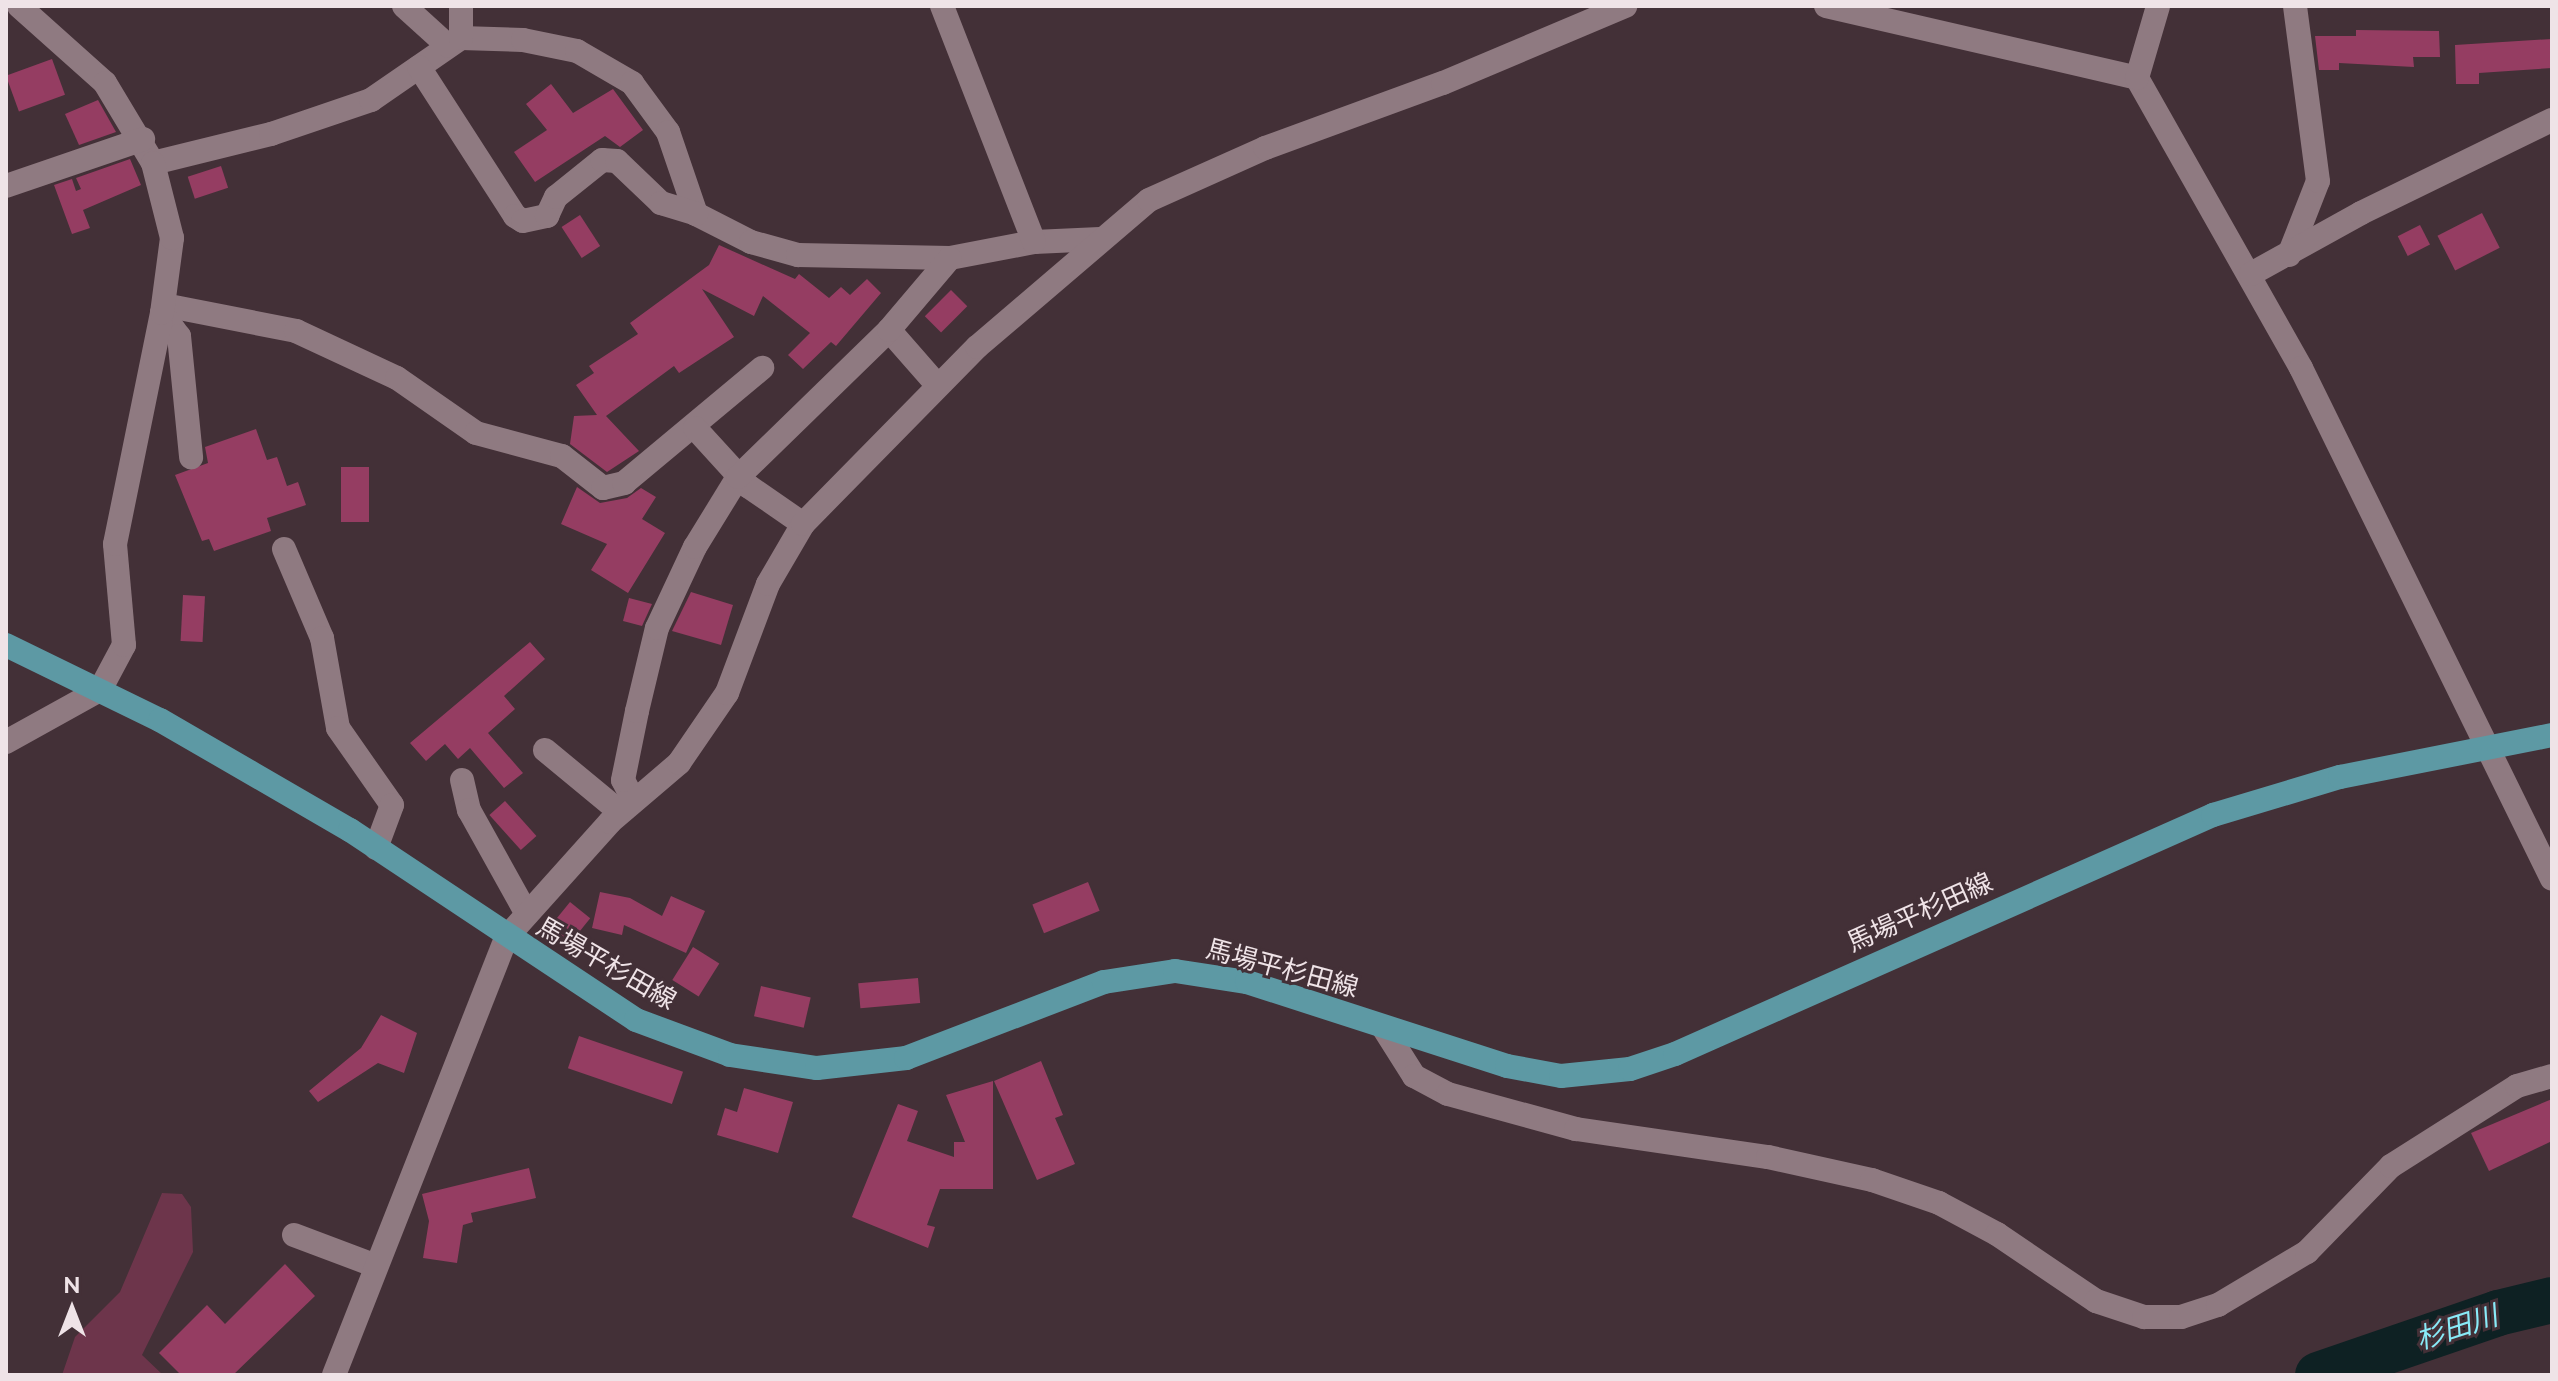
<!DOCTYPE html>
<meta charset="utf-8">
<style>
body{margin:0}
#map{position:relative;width:2558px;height:1381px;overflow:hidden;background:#433037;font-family:Raleway,"Noto Sans JP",sans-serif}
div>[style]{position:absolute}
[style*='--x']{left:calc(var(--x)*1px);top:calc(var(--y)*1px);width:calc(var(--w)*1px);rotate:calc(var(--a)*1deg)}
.green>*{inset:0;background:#6d354b}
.river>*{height:46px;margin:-23px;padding:0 23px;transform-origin:23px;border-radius:23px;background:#0e2123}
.building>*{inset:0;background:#953d62;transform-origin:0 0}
.minor>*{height:24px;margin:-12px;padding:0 12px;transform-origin:12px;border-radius:12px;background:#8f7a81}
.major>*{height:24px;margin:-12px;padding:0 12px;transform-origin:12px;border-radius:12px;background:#5d99a4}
span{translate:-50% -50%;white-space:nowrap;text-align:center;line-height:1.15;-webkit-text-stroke:6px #433037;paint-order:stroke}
.street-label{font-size:26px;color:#efe3e7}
.water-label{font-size:28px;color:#89ebf8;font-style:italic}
.frame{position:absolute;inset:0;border:8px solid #efe3e7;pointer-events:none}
.north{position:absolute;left:32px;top:1269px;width:80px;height:80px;-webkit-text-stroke:6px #433037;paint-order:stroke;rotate:0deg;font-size:22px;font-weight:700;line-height:32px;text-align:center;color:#efe3e7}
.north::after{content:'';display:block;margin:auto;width:28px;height:36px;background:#efe3e7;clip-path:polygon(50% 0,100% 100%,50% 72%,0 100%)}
</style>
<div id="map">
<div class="green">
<i style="clip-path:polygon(162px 1193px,182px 1194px,191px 1207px,193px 1252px,142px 1355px,163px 1375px,62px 1375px,75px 1337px,120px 1292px)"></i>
</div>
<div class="river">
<i style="--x:2318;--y:1375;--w:190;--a:-19"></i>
<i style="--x:2498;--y:1313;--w:56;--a:-13.5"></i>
</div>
<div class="building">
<i style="clip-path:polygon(2356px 30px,2439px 31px,2440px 57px,2413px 57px,2414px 67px,2339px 63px,2339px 70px,2319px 70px,2315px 36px,2356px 36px)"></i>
<i style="clip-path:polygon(2552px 39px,2552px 68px,2479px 73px,2479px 84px,2456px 84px,2455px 45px)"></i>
<i style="left:52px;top:59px;width:38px;height:49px;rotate:70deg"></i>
<i style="clip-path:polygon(551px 84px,573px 113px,613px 89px,643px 130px,620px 147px,605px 136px,535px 182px,514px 152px,547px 130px,526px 104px)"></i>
<i style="clip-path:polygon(98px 100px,116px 132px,79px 145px,65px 114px)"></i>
<i style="clip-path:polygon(130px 159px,141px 185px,83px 210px,90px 228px,72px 234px,54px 185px,72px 179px,76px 191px,81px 189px,76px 178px)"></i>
<i style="left:221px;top:166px;width:23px;height:35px;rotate:72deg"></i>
<i style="left:2482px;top:213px;width:39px;height:50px;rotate:63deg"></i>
<i style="left:580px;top:215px;width:37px;height:22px;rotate:57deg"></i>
<i style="left:2420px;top:225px;width:22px;height:25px;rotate:63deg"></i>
<i style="clip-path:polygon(719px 245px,795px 279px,799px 274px,829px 298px,841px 287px,850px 295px,867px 279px,881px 293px,836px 346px,831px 342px,803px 369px,788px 355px,810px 333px,763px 296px,754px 316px,702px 289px,734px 337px,679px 373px,674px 366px,606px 416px,639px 451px,607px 472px,570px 444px,574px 416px,597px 415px,576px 385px,594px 373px,589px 366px,638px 334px,630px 323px,709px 265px)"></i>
<i style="left:951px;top:290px;width:23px;height:37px;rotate:45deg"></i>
<i style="clip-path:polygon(256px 429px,267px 460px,277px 457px,287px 486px,298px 482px,306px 505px,267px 518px,271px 531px,214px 551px,209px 539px,202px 541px,175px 475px,208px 463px,205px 447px)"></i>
<i style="left:341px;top:467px;width:28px;height:55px"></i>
<i style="clip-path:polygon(577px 487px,600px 503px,627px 498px,641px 488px,656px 497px,642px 519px,665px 533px,628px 593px,591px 570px,607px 544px,561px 524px)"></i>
<i style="clip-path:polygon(691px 592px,733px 605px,721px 645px,672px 631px)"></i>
<i style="left:183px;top:595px;width:22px;height:46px;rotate:3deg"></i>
<i style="clip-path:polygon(629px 598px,652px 604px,642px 626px,623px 621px)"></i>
<i style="clip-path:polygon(530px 642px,545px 659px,504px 696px,515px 709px,488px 733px,523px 773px,504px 788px,470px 748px,458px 759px,445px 744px,426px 761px,410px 743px)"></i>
<i style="left:505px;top:801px;width:47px;height:21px;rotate:48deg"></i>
<i style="left:1088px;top:882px;width:31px;height:60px;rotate:68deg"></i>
<i style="clip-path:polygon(600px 892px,630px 898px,662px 916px,671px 896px,705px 911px,686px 953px,624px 925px,622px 935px,592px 928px)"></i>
<i style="left:570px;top:902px;width:26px;height:32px;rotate:39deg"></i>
<i style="left:693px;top:947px;width:31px;height:39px;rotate:32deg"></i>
<i style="left:918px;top:978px;width:25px;height:60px;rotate:85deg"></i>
<i style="left:761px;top:986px;width:51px;height:31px;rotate:13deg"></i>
<i style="clip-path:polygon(381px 1015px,417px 1033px,404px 1073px,378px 1063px,318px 1102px,309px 1091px,361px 1048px)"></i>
<i style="left:579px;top:1036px;width:110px;height:34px;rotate:19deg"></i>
<i style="clip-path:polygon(1041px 1061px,1063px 1115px,1055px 1118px,1075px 1164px,1037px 1180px,994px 1081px)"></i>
<i style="clip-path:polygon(993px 1081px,993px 1189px,940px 1189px,927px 1225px,935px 1227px,928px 1248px,852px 1217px,898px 1104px,918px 1111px,907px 1141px,954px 1157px,954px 1142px,965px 1142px,946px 1095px)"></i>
<i style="clip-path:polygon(744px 1088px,793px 1102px,778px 1153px,717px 1135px,725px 1108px,737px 1112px)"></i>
<i style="clip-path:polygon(2552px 1099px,2552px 1141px,2489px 1171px,2471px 1133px)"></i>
<i style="clip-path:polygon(529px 1168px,536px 1198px,471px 1213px,473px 1222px,463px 1225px,457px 1263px,423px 1258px,429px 1221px,422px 1194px)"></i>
<i style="clip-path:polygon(285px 1264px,315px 1296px,233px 1375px,181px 1375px,159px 1353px,207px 1305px,225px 1324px)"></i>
</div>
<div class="minor">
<i style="--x:19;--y:6;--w:115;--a:41.8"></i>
<i style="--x:105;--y:83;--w:93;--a:59"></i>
<i style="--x:153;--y:163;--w:122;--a:-13.8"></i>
<i style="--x:271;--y:134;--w:106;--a:-18.8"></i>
<i style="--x:371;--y:100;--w:109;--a:-34.6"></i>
<i style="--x:461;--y:38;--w:62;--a:1.8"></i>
<i style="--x:523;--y:40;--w:55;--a:11.5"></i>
<i style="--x:577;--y:51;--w:64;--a:30.2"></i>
<i style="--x:632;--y:83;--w:61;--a:53.7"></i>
<i style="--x:668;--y:132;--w:87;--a:71.1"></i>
<i style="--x:696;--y:214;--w:62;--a:27"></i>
<i style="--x:751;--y:242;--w:49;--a:15.5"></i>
<i style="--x:798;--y:255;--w:152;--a:1.1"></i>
<i style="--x:950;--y:258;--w:86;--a:-10.8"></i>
<i style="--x:1034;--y:242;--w:66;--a:-2.6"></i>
<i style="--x:404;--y:6;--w:59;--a:42.3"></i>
<i style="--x:461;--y:6;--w:32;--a:90"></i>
<i style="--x:942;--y:6;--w:253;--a:68.7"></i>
<i style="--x:1826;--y:6;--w:319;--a:13"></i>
<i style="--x:2137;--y:78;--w:333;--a:60.5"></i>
<i style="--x:2301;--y:368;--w:569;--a:63.84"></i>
<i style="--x:419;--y:67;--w:177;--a:57.2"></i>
<i style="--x:515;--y:216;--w:9;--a:32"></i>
<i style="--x:523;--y:221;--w:25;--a:-12"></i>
<i style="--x:547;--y:216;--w:21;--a:-65"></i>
<i style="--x:556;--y:197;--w:59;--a:-38.8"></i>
<i style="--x:602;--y:160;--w:15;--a:4"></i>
<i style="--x:617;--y:161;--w:61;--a:43.7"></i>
<i style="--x:661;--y:203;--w:37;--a:17"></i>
<i style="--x:2137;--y:78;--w:75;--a:-73.7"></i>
<i style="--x:6;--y:186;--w:145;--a:-18.9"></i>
<i style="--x:2289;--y:255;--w:79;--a:-68.6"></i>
<i style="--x:2318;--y:181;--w:177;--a:-97.5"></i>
<i style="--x:2251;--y:274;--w:126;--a:-29"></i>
<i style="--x:2361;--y:213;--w:212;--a:-26"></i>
<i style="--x:164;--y:305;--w:135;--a:11.1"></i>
<i style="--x:296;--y:331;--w:111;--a:25"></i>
<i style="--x:397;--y:378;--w:96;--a:34.8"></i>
<i style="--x:476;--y:433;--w:89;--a:15"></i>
<i style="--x:562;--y:456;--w:52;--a:38"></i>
<i style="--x:603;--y:488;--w:22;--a:-13"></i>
<i style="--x:624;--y:483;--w:180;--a:-39.8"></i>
<i style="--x:162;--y:313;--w:29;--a:54"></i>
<i style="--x:179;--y:336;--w:122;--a:84.3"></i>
<i style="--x:889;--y:330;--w:74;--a:48.8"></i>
<i style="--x:695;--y:428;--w:79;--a:47.6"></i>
<i style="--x:748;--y:486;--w:67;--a:34.6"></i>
<i style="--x:284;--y:549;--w:97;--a:66.9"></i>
<i style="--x:322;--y:638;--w:91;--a:79.9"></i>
<i style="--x:338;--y:728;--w:94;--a:55"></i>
<i style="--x:392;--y:805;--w:46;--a:110.4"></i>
<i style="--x:6;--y:742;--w:107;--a:-29"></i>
<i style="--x:100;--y:690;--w:51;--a:-61.9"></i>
<i style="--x:124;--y:645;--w:101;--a:-95.1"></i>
<i style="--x:115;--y:544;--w:236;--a:-78.5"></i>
<i style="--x:162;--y:313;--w:76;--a:-82.4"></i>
<i style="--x:172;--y:238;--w:77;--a:-104.2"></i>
<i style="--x:545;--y:750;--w:97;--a:39.6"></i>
<i style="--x:462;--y:780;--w:31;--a:77"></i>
<i style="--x:469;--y:810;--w:119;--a:60.9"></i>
<i style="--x:633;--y:799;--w:21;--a:-118"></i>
<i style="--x:623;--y:780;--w:70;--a:-78.5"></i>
<i style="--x:637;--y:711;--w:85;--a:-76.5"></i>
<i style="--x:657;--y:628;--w:89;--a:-64.9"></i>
<i style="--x:695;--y:547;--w:82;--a:-58.4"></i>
<i style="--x:738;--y:477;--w:211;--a:-44.2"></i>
<i style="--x:889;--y:330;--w:94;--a:-49.7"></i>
<i style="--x:1383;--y:1027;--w:58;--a:57.7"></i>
<i style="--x:1414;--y:1076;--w:38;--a:28"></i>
<i style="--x:1448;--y:1094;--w:133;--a:15.3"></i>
<i style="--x:1576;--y:1129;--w:194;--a:8.3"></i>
<i style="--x:1768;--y:1157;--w:107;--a:12.5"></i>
<i style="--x:1872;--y:1180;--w:71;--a:18.9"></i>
<i style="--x:1939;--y:1203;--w:66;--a:28.1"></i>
<i style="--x:1997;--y:1234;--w:120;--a:34.1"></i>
<i style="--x:2096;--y:1301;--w:51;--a:18.4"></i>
<i style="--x:2144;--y:1317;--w:37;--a:0"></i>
<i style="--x:2181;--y:1317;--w:39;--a:-18"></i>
<i style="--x:2218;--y:1305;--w:104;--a:-30.8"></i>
<i style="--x:2307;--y:1252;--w:120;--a:-45.7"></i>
<i style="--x:2391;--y:1166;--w:149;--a:-32.4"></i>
<i style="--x:2517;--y:1086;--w:36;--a:-16"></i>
<i style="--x:294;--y:1235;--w:85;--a:20.6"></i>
<i style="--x:334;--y:1375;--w:470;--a:-68.5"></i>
<i style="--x:506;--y:938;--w:156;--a:-48.1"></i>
<i style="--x:610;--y:822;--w:91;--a:-40.5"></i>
<i style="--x:679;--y:763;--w:85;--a:-55.6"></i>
<i style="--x:727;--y:693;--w:116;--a:-69.4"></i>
<i style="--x:768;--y:584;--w:69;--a:-59.7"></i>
<i style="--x:803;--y:524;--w:248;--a:-45.5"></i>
<i style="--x:977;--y:347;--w:226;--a:-40.5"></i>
<i style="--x:1149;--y:200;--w:127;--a:-24.1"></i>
<i style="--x:1265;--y:148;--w:189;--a:-20.1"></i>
<i style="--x:1443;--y:83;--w:198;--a:-22.9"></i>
</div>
<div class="major">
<i style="--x:6;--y:645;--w:171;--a:26"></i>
<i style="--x:160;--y:720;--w:220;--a:30.1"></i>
<i style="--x:350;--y:830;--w:343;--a:33.6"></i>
<i style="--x:636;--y:1020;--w:100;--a:20.4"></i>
<i style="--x:730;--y:1055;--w:88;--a:8.5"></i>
<i style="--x:817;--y:1068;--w:90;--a:-6.4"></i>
<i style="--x:906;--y:1058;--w:212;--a:-21"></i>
<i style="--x:1104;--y:982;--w:72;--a:-8.8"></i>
<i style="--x:1175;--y:971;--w:73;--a:8.7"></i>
<i style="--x:1247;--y:982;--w:273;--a:17.9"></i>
<i style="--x:1507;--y:1066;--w:55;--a:10.5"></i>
<i style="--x:1561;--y:1076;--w:69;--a:-5.8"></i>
<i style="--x:1630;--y:1069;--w:47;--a:-18.4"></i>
<i style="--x:1675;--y:1054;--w:589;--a:-23.95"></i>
<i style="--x:2213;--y:815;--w:133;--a:-16.7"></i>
<i style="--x:2340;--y:777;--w:216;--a:-11.2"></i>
</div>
<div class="street-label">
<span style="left:1920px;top:913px;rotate:-24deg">馬場平杉田線</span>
<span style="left:606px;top:964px;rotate:30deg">馬場平杉田線</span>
<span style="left:1282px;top:969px;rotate:15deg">馬場平杉田線</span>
</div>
<div class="water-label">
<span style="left:2457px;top:1328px;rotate:-18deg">杉田川</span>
</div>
<div class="frame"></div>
<div class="north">N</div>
</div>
